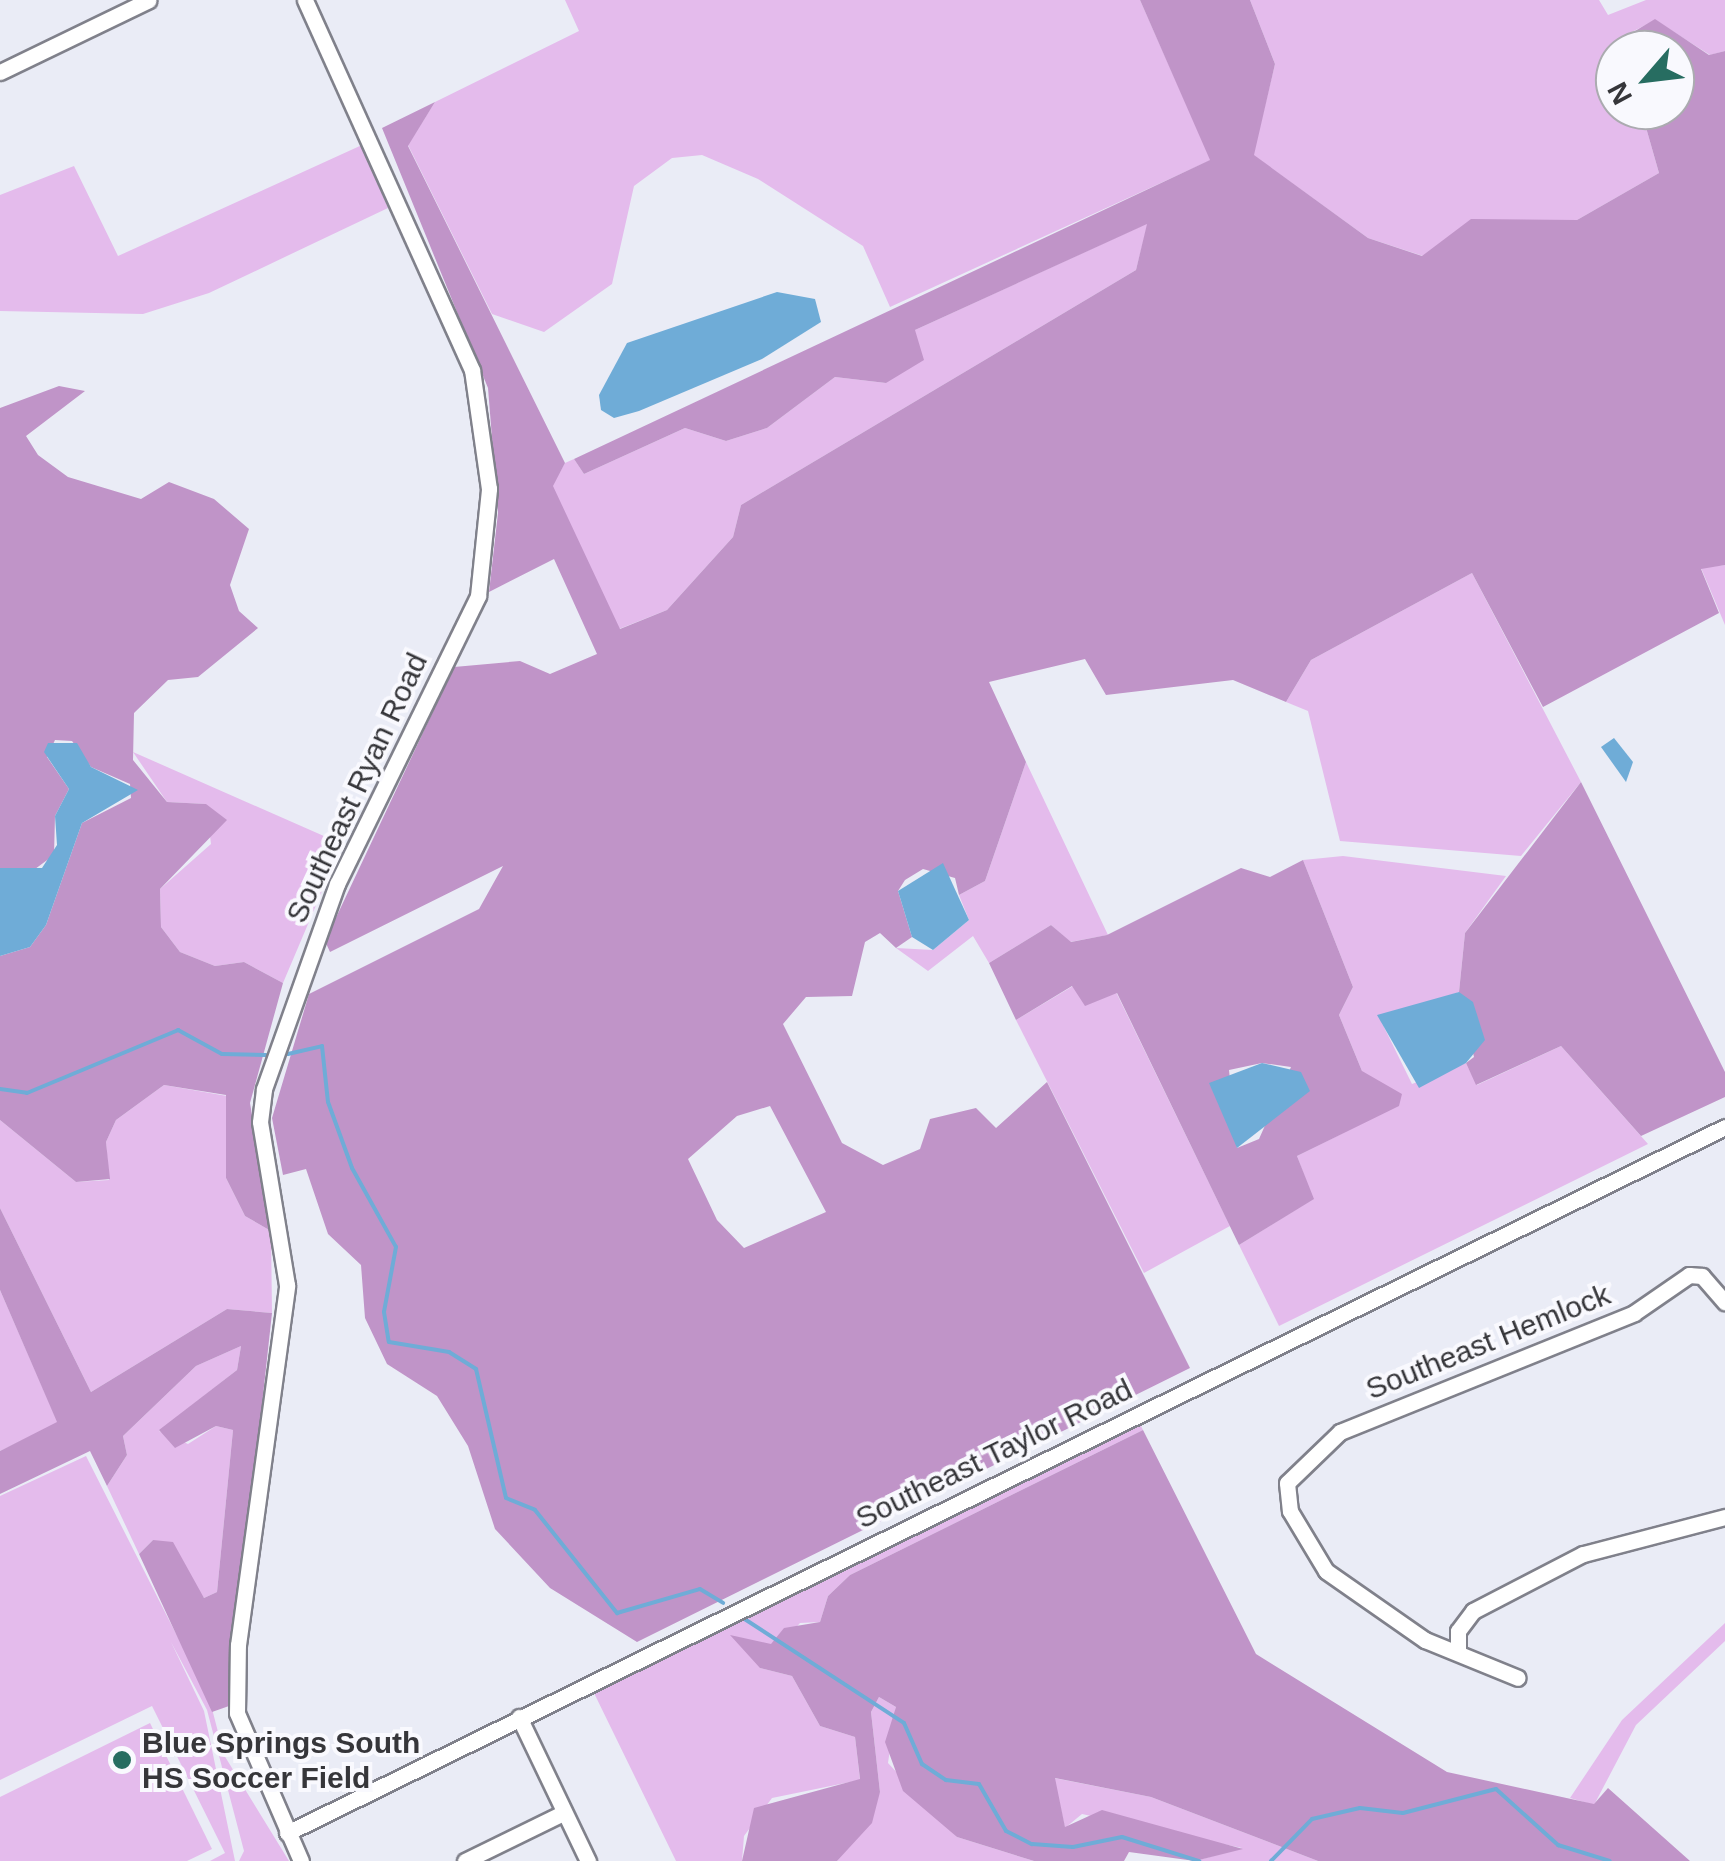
<!DOCTYPE html>
<style>
body{margin:0}
#map{position:relative;width:1725px;height:1861px;overflow:hidden;background:#eaecf6;font-family:Helvetica,sans-serif}
div>[style]{position:absolute}
[style*='--x']{left:calc(var(--x)*1px);top:calc(var(--y)*1px);width:calc(var(--w)*1px);rotate:calc(var(--a)*1deg)}
.green>*{inset:0;background:#e4bbec}
.forest>*{inset:0;background:#c094c8}
.water>*{inset:0;background:#6facd7}
.stream>*{height:4px;margin:-2px;padding:0 2px;transform-origin:2px;border-radius:2px;background:#6facd7}
.roads{filter:drop-shadow(2px 0 #80818b) drop-shadow(-2px 0 #80818b) drop-shadow(0 2px #80818b) drop-shadow(0 -2px #80818b)}
.minor>*{height:15px;margin:-7.5px;padding:0 7.5px;transform-origin:7.5px;border-radius:7.5px;background:#fff}
.dots>*{width:28px;height:28px;translate:-50% -50%;box-sizing:border-box;border:5px solid #f9f9fe;border-radius:50%}
span{translate:-50% -50%;white-space:nowrap;text-align:center;line-height:1.15;-webkit-text-stroke:8px #f9f9fe;paint-order:stroke}
.street-label{font-size:30px;color:#36363a}
.poi-label{font-size:30px;color:#36363a;font-weight:700}
.left{translate:0 -50%;text-align:left}
.north{position:absolute;left:1595px;top:30px;width:100px;height:100px;box-sizing:border-box;background:#f9f9fe;border:2px solid #ababb0;border-radius:50%;rotate:242deg;font-size:28px;font-weight:700;line-height:40px;text-align:center;color:#36363a}
.north::after{content:'';display:block;margin:auto;width:35px;height:45px;background:#276d61;clip-path:polygon(50% 0,100% 100%,50% 72%,0 100%)}
</style>
<div id="map">
<div class="green">
<i style="clip-path:polygon(565px 0,1140px 0,1211px 160px,890px 307px,863px 246px,758px 179px,702px 155px,672px 158px,634px 186px,612px 284px,544px 332px,492px 314px,408px 145px,435px 102px,579px 31px)"></i>
<i style="clip-path:polygon(1250px 0,1599px 0,1608px 15px,1646px 0,1725px 0,1725px 51px,1710px 55px,1655px 20px,1630px 33px,1632px 50px,1615px 50px,1615px 110px,1641px 110px,1659px 173px,1577px 220px,1471px 220px,1423px 256px,1368px 238px,1253px 155px,1275px 64px)"></i>
<i style="clip-path:polygon(362px 145px,388px 208px,209px 293px,143px 314px,0 311px,0 195px,74px 166px,118px 256px)"></i>
<i style="clip-path:polygon(1148px 223px,1136px 270px,741px 505px,733px 537px,667px 610px,619px 629px,552px 486px,565px 463px,574px 459px,584px 474px,685px 428px,726px 441px,767px 428px,835px 377px,886px 383px,915px 330px)"></i>
<i style="clip-path:polygon(1725px 565px,1725px 625px,1701px 568px)"></i>
<i style="clip-path:polygon(1472px 573px,1581px 782px,1521px 856px,1340px 841px,1308px 711px,1286px 702px,1311px 660px)"></i>
<i style="clip-path:polygon(133px 752px,342px 844px,283px 983px,244px 962px,215px 966px,180px 952px,161px 927px,160px 889px,211px 844px,206px 804px,167px 802px)"></i>
<i style="clip-path:polygon(1026px 762px,1108px 935px,1070px 942px,1051px 925px,989px 963px,973px 936px,928px 971px,896px 948px,933px 950px,969px 920px,959px 895px,985px 881px)"></i>
<i style="clip-path:polygon(1343px 856px,1506px 876px,1465px 933px,1459px 992px,1382px 1023px,1412px 1084px,1466px 1063px,1477px 1085px,1561px 1046px,1648px 1144px,1279px 1326px,1239px 1245px,1313px 1199px,1297px 1156px,1343px 1133px,1362px 1071px,1339px 1015px,1353px 987px,1303px 860px)"></i>
<i style="clip-path:polygon(1073px 986px,1116px 992px,1230px 1226px,1144px 1273px,1016px 1020px)"></i>
<i style="clip-path:polygon(164px 1085px,227px 1096px,226px 1178px,245px 1216px,271px 1231px,272px 1313px,227px 1309px,91px 1392px,0 1208px,0 1120px,76px 1182px,109px 1180px,106px 1142px,116px 1120px)"></i>
<i style="clip-path:polygon(0 1290px,58px 1423px,0 1451px)"></i>
<i style="clip-path:polygon(241px 1346px,237px 1370px,159px 1431px,188px 1444px,216px 1426px,233px 1430px,217px 1592px,204px 1598px,153px 1540px,139px 1554px,107px 1486px,127px 1455px,123px 1436px,196px 1366px)"></i>
<i style="clip-path:polygon(1138px 1420px,1143px 1430px,850px 1575px,828px 1596px,820px 1622px,800px 1623px,760px 1668px,792px 1676px,820px 1726px,855px 1737px,860px 1780px,772px 1798px,744px 1836px,742px 1861px,676px 1861px,594px 1693px)"></i>
<i style="clip-path:polygon(86px 1456px,210px 1701px,224px 1755px,289px 1861px,239px 1861px,244px 1851px,207px 1710px,171px 1642px,204px 1711px,235px 1861px,210px 1861px,225px 1853px,152px 1706px,0 1780px,0 1496px)"></i>
<i style="clip-path:polygon(1725px 1623px,1725px 1641px,1636px 1725px,1594px 1805px,1570px 1798px,1622px 1720px)"></i>
<i style="clip-path:polygon(879px 1697px,896px 1707px,888px 1763px,957px 1837px,1034px 1861px,837px 1861px,880px 1792px,871px 1712px)"></i>
<i style="clip-path:polygon(150px 1723px,212px 1849px,187px 1861px,0 1861px,0 1797px)"></i>
<i style="clip-path:polygon(1054px 1778px,1151px 1797px,1318px 1861px,1195px 1861px,1242px 1848px,1082px 1814px,1065px 1828px)"></i>
</div>
<div class="forest">
<i style="clip-path:polygon(evenodd,1140px 0,1250px 0,1275px 64px,1254px 155px,1368px 238px,1422px 256px,1471px 219px,1577px 220px,1659px 173px,1641px 110px,1675px 110px,1675px 50px,1632px 50px,1630px 34px,1655px 19px,1709px 55px,1725px 51px,1725px 565px,1701px 569px,1719px 613px,1543px 707px,1472px 573px,1311px 660px,1286px 702px,1233px 680px,1106px 695px,1085px 659px,989px 682px,1026px 762px,985px 881px,959px 895px,955px 878px,923px 869px,905px 880px,898px 891px,912px 937px,896px 948px,880px 933px,865px 942px,852px 996px,806px 997px,783px 1024px,842px 1143px,883px 1165px,920px 1149px,930px 1119px,976px 1108px,996px 1128px,1047px 1082px,1190px 1368px,637px 1642px,550px 1588px,495px 1529px,468px 1446px,437px 1396px,387px 1364px,365px 1318px,361px 1265px,328px 1234px,306px 1169px,283px 1175px,272px 1118px,309px 994px,479px 909px,503px 866px,330px 952px,325px 941px,454px 667px,520px 661px,550px 674px,597px 654px,554px 559px,489px 592px,498px 513px,488px 388px,382px 128px,435px 102px,408px 146px,565px 463px,553px 486px,620px 629px,667px 610px,733px 537px,741px 505px,1136px 270px,1147px 224px,915px 330px,924px 360px,886px 383px,835px 377px,767px 428px,726px 441px,685px 428px,584px 474px,574px 459px,1210px 160px,1140px 0,770px 1106px,826px 1212px,744px 1248px,717px 1220px,688px 1159px,737px 1116px,770px 1106px)"></i>
<i style="clip-path:polygon(59px 386px,85px 391px,26px 436px,38px 455px,68px 477px,141px 499px,169px 482px,214px 499px,249px 529px,230px 585px,239px 611px,258px 628px,198px 677px,168px 680px,134px 713px,133px 760px,167px 802px,206px 804px,227px 820px,160px 889px,161px 927px,180px 952px,215px 966px,244px 962px,283px 983px,250px 1103px,271px 1231px,245px 1216px,226px 1178px,226px 1095px,164px 1085px,116px 1120px,106px 1142px,110px 1179px,76px 1182px,0 1120px,0 956px,30px 947px,46px 925px,82px 823px,131px 798px,130px 784px,91px 767px,72px 741px,55px 740px,47px 757px,69px 789px,55px 816px,54px 855px,31px 872px,0 868px,0 408px)"></i>
<i style="clip-path:polygon(1581px 782px,1725px 1072px,1725px 1097px,1641px 1136px,1561px 1046px,1476px 1085px,1466px 1063px,1474px 1057px,1459px 992px,1465px 933px)"></i>
<i style="clip-path:polygon(evenodd,1303px 860px,1353px 987px,1339px 1015px,1362px 1071px,1402px 1094px,1399px 1106px,1297px 1156px,1314px 1199px,1239px 1245px,1117px 993px,1085px 1006px,1072px 986px,1016px 1020px,989px 963px,1051px 925px,1071px 942px,1107px 935px,1241px 868px,1270px 877px,1303px 860px,1262px 1063px,1291px 1067px,1259px 1139px,1237px 1148px,1229px 1070px,1262px 1063px)"></i>
<i style="clip-path:polygon(0 1208px,91px 1392px,227px 1309px,272px 1313px,229px 1706px,212px 1712px,139px 1554px,153px 1540px,173px 1542px,204px 1598px,217px 1592px,233px 1430px,216px 1426px,175px 1448px,159px 1430px,237px 1370px,241px 1346px,196px 1366px,123px 1436px,127px 1455px,107px 1486px,90px 1451px,0 1494px,0 1451px,57px 1422px,0 1290px)"></i>
<i style="clip-path:polygon(1143px 1430px,1256px 1654px,1447px 1772px,1594px 1804px,1608px 1788px,1690px 1861px,1318px 1861px,1151px 1797px,1055px 1778px,1065px 1827px,1102px 1810px,1243px 1849px,1195px 1861px,1129px 1852px,1124px 1861px,1034px 1861px,957px 1837px,903px 1791px,885px 1742px,896px 1707px,879px 1697px,871px 1712px,880px 1792px,872px 1823px,837px 1861px,742px 1861px,754px 1808px,860px 1779px,855px 1737px,820px 1726px,792px 1676px,760px 1668px,730px 1635px,771px 1644px,784px 1628px,820px 1622px,828px 1596px,850px 1575px)"></i>
</div>
<div class="water">
<i style="clip-path:polygon(777px 292px,815px 299px,821px 322px,762px 359px,639px 411px,614px 418px,601px 410px,599px 395px,627px 343px)"></i>
<i style="clip-path:polygon(1614px 738px,1633px 762px,1626px 782px,1601px 747px)"></i>
<i style="clip-path:polygon(48px 743px,77px 743px,91px 767px,138px 790px,82px 823px,46px 925px,30px 947px,0 956px,0 868px,42px 868px,57px 845px,55px 816px,69px 789px,44px 752px)"></i>
<i style="clip-path:polygon(943px 863px,969px 920px,933px 950px,912px 937px,898px 891px)"></i>
<i style="clip-path:polygon(1459px 992px,1473px 1002px,1485px 1040px,1466px 1063px,1419px 1088px,1377px 1015px)"></i>
<i style="clip-path:polygon(1262px 1063px,1301px 1072px,1310px 1091px,1237px 1148px,1209px 1083px)"></i>
</div>
<div class="stream">
<i style="--x:288;--y:1054;--w:35;--a:-13"></i>
<i style="--x:322;--y:1046;--w:56;--a:83.9"></i>
<i style="--x:328;--y:1102;--w:70;--a:70"></i>
<i style="--x:352;--y:1168;--w:90;--a:60.9"></i>
<i style="--x:396;--y:1247;--w:66;--a:100.5"></i>
<i style="--x:384;--y:1312;--w:30;--a:81"></i>
<i style="--x:389;--y:1342;--w:61;--a:9.5"></i>
<i style="--x:449;--y:1352;--w:32;--a:32"></i>
<i style="--x:476;--y:1369;--w:132;--a:76.9"></i>
<i style="--x:506;--y:1498;--w:31;--a:22"></i>
<i style="--x:535;--y:1510;--w:132;--a:51.5"></i>
<i style="--x:617;--y:1613;--w:86;--a:-16.1"></i>
<i style="--x:700;--y:1589;--w:27;--a:31"></i>
<i style="--x:0;--y:1089;--w:27;--a:8"></i>
<i style="--x:27;--y:1093;--w:164;--a:-22.6"></i>
<i style="--x:178;--y:1030;--w:50;--a:28.6"></i>
<i style="--x:222;--y:1054;--w:44;--a:1.3"></i>
<i style="--x:743;--y:1618;--w:192;--a:33.1"></i>
<i style="--x:904;--y:1723;--w:45;--a:66.3"></i>
<i style="--x:922;--y:1764;--w:29;--a:34"></i>
<i style="--x:946;--y:1780;--w:33;--a:7"></i>
<i style="--x:979;--y:1784;--w:54;--a:60.1"></i>
<i style="--x:1006;--y:1831;--w:29;--a:27"></i>
<i style="--x:1032;--y:1844;--w:41;--a:4.2"></i>
<i style="--x:1073;--y:1847;--w:50;--a:-11.5"></i>
<i style="--x:1122;--y:1837;--w:81;--a:17.3"></i>
<i style="--x:1271;--y:1861;--w:59;--a:-45.7"></i>
<i style="--x:1312;--y:1819;--w:49;--a:-12.9"></i>
<i style="--x:1360;--y:1808;--w:43;--a:6.6"></i>
<i style="--x:1403;--y:1813;--w:96;--a:-14.5"></i>
<i style="--x:1496;--y:1789;--w:84;--a:42.1"></i>
<i style="--x:1558;--y:1845;--w:54;--a:17.1"></i>
</div>
<div class="roads">
<div class="minor">
<i style="--x:0;--y:72;--w:165;--a:-25.8"></i>
<i style="--x:1702;--y:1276;--w:35;--a:49"></i>
<i style="--x:1287;--y:1483;--w:74;--a:-43.9"></i>
<i style="--x:1340;--y:1432;--w:317;--a:-22"></i>
<i style="--x:1634;--y:1313;--w:67;--a:-34.6"></i>
<i style="--x:1689;--y:1275;--w:13;--a:4"></i>
<i style="--x:1287;--y:1483;--w:28;--a:84"></i>
<i style="--x:1290;--y:1511;--w:70;--a:59"></i>
<i style="--x:1326;--y:1571;--w:121;--a:34.9"></i>
<i style="--x:1425;--y:1640;--w:100;--a:22.2"></i>
<i style="--x:1458;--y:1651;--w:20;--a:-90"></i>
<i style="--x:1458;--y:1631;--w:25;--a:-53"></i>
<i style="--x:1473;--y:1611;--w:124;--a:-27.4"></i>
<i style="--x:1583;--y:1554;--w:147;--a:-14.6"></i>
<i style="--x:519;--y:1717;--w:160;--a:64.4"></i>
<i style="--x:287;--y:1833;--w:1602;--a:-26.15"></i>
<i style="--x:301;--y:1861;--w:161;--a:-113.4"></i>
<i style="--x:237;--y:1713;--w:68;--a:-89.2"></i>
<i style="--x:238;--y:1645;--w:363;--a:-82.2"></i>
<i style="--x:287;--y:1285;--w:165;--a:-99.4"></i>
<i style="--x:260;--y:1122;--w:33;--a:-83"></i>
<i style="--x:264;--y:1089;--w:218;--a:-70.4"></i>
<i style="--x:337;--y:884;--w:321;--a:-63.9"></i>
<i style="--x:478;--y:596;--w:108;--a:-84.1"></i>
<i style="--x:489;--y:489;--w:120;--a:-98.1"></i>
<i style="--x:472;--y:370;--w:406;--a:-114.3"></i>
<i style="--x:465;--y:1861;--w:109;--a:-26.1"></i>
</div>
</div>
<div class="dots">
<i style="left:122px;top:1760px;background:#276d61"></i>
</div>
<div class="street-label">
<span style="left:357px;top:788px;rotate:-65deg">Southeast Ryan Road</span>
<span style="left:1488px;top:1342px;rotate:-22deg">Southeast Hemlock</span>
<span style="left:994px;top:1454px;rotate:-26deg">Southeast Taylor Road</span>
</div>
<div class="poi-label">
<span class="left" style="left:142px;top:1760px">Blue Springs South<br>HS Soccer Field</span>
</div>
<div class="north">N</div>
</div>
